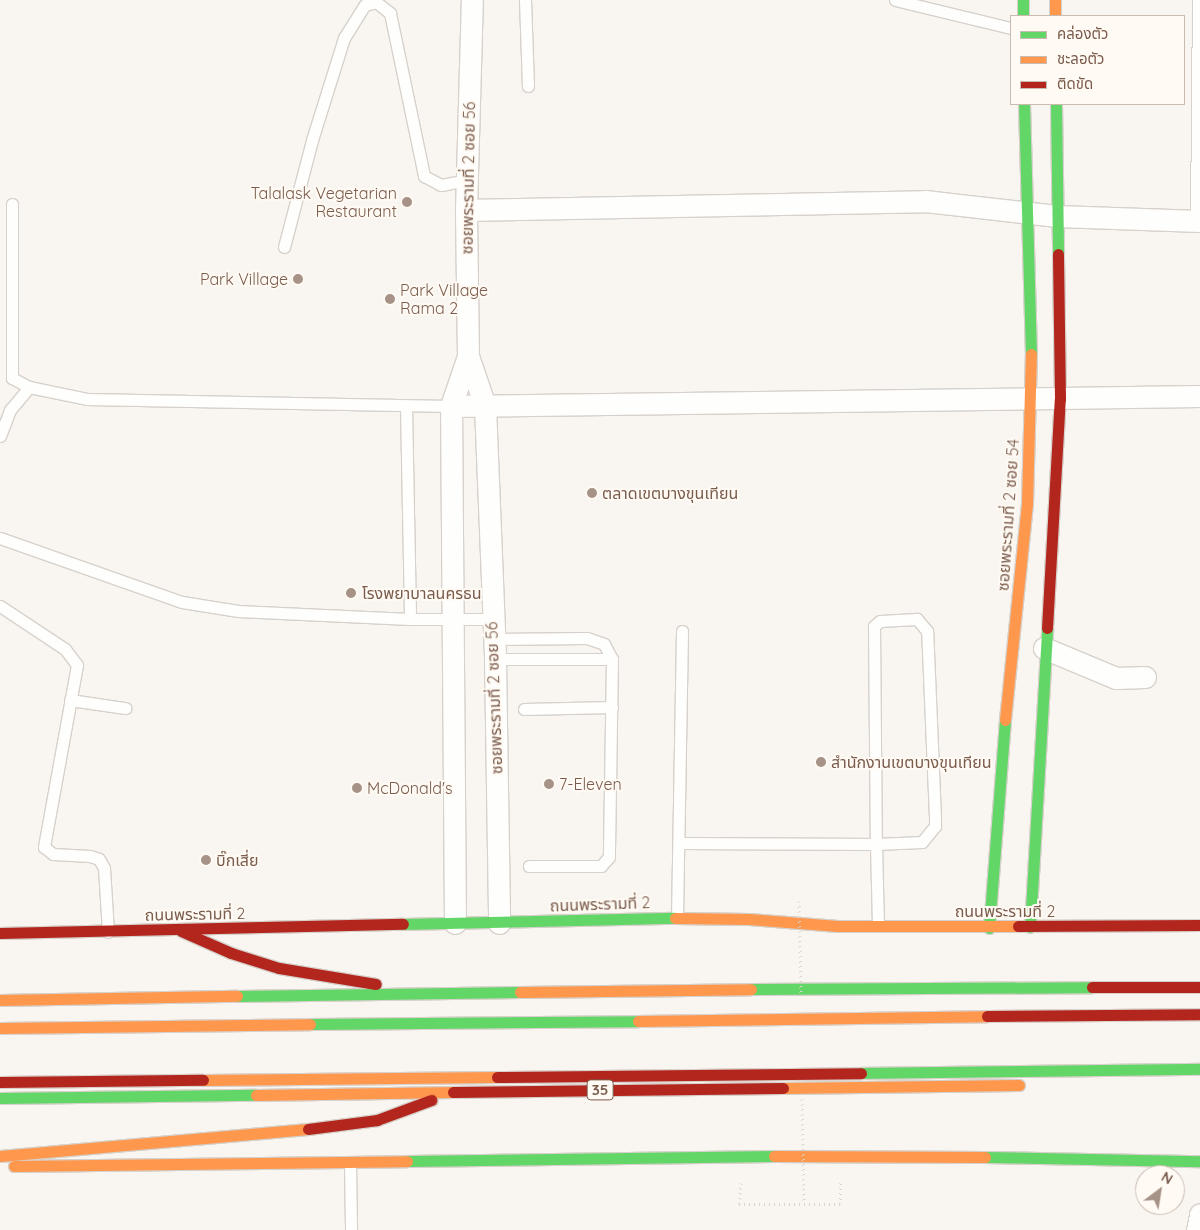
<!DOCTYPE html>
<meta charset="utf-8">
<style>
body{margin:0}
#map{position:relative;width:1200px;height:1230px;overflow:hidden;background:#f9f5f0;font-family:Quicksand,"Noto Sans Thai",sans-serif}
div>[style]{position:absolute}
[style*='--x']{left:calc(var(--x)*1px);top:calc(var(--y)*1px);width:calc(var(--w)*1px);rotate:calc(var(--a)*1deg)}
.path>*{height:3px;margin-top:-1.5px;transform-origin:0;background:repeating-linear-gradient(90deg,#dcd5d0 0 1px,transparent 0 5px)}
.roads{filter:drop-shadow(1px 0 #d7d1cb) drop-shadow(-1px 0 #d7d1cb) drop-shadow(0 1px #d7d1cb) drop-shadow(0 -1px #d7d1cb)}
.lane>*{height:11px;margin:-5.5px;padding:0 5.5px;transform-origin:5.5px;border-radius:5.5px;background:#fefefd}
.street>*{height:21px;margin:-10.5px;padding:0 10.5px;transform-origin:10.5px;border-radius:10.5px;background:#fefefd}
.fast>*{height:11px;margin:-5.5px;padding:0 5.5px;transform-origin:5.5px;border-radius:5.5px;background:#63d668}
.slow>*{height:11px;margin:-5.5px;padding:0 5.5px;transform-origin:5.5px;border-radius:5.5px;background:#ff974d}
.jam>*{height:11px;margin:-5.5px;padding:0 5.5px;transform-origin:5.5px;border-radius:5.5px;background:#b3261e}
.path-bridge>*{height:3px;margin-top:-1.5px;transform-origin:0;background:repeating-linear-gradient(90deg,#dcd5d0 0 1px,transparent 0 5px)}
.bridges{filter:drop-shadow(1px 0 #dad1cc) drop-shadow(-1px 0 #dad1cc) drop-shadow(0 1px #dad1cc) drop-shadow(0 -1px #dad1cc)}
.fast-bridge>*{height:11px;margin:-5.5px;padding:0 5.5px;transform-origin:5.5px;border-radius:5.5px;background:#63d668}
.slow-bridge>*{height:11px;margin:-5.5px;padding:0 5.5px;transform-origin:5.5px;border-radius:5.5px;background:#ff974d}
.jam-bridge>*{height:11px;margin:-5.5px;padding:0 5.5px;transform-origin:5.5px;border-radius:5.5px;background:#b3261e}
.dots>*{width:14px;height:14px;translate:-50% -50%;box-sizing:border-box;border:2px solid #fffaf3;border-radius:50%}
span{translate:-50% -50%;white-space:nowrap;text-align:center;line-height:1.15;-webkit-text-stroke:4px #fffaf3;paint-order:stroke}
.shield-label span{padding:1px 4px;background:#fffaf3;border:1px solid;border-radius:4px;-webkit-text-stroke-width:0}
.shield-label{font-size:15px;color:#7a5c4d;font-weight:700}
.street-label{font-size:16px;color:#7a5c4d}
.poi-label{font-size:16px;color:#7a5c4d}
.right{translate:-100% -50%;text-align:right}
.left{translate:0 -50%;text-align:left}
.legend{position:absolute;left:1010px;top:15px;width:175px;height:90px;box-sizing:border-box;background:#fffaf3;border:1px solid #cabbb1;margin:0;padding:6px 9px;list-style:none;font-size:15px;color:#7a5c4d}
.legend li{display:flex;align-items:center;gap:10px;height:25px}
.legend b{width:25px;border:1px solid #cabbb1}
.north{position:absolute;left:1135px;top:1165px;width:50px;height:50px;box-sizing:border-box;background:#fffaf3;border:1px solid #cabbb1;border-radius:50%;rotate:31deg;font-size:14px;font-weight:700;line-height:20px;text-align:center;color:#7a5c4d}
.north::after{content:'';display:block;margin:auto;width:18px;height:22px;background:#a69286;clip-path:polygon(50% 0,100% 100%,50% 72%,0 100%)}
</style>
<div id="map">
<div class="path">
<i style="--x:741;--y:1183;--w:21;--a:95"></i>
<i style="--x:739;--y:1204;--w:101;--a:0"></i>
<i style="--x:840;--y:1204;--w:23;--a:-88"></i>
</div>
<div class="roads">
<div class="lane">
<i style="--x:525;--y:0;--w:86;--a:88"></i>
<i style="--x:895;--y:0;--w:119;--a:13.6"></i>
<i style="--x:12;--y:204;--w:174;--a:90"></i>
<i style="--x:12;--y:378;--w:19;--a:28"></i>
<i style="--x:29;--y:387;--w:59;--a:11.7"></i>
<i style="--x:87;--y:399;--w:364;--a:1.1"></i>
<i style="--x:1196;--y:221;--w:221;--a:-89.5"></i>
<i style="--x:284;--y:247;--w:111;--a:-75.3"></i>
<i style="--x:312;--y:140;--w:107;--a:-72.6"></i>
<i style="--x:344;--y:38;--w:39;--a:-58"></i>
<i style="--x:365;--y:5;--w:11;--a:-15"></i>
<i style="--x:376;--y:2;--w:18;--a:38"></i>
<i style="--x:390;--y:13;--w:167;--a:78.2"></i>
<i style="--x:424;--y:176;--w:19;--a:28"></i>
<i style="--x:441;--y:185;--w:26;--a:-11"></i>
<i style="--x:406;--y:407;--w:212;--a:88.9"></i>
<i style="--x:0;--y:436;--w:28;--a:-69"></i>
<i style="--x:10;--y:410;--w:30;--a:-50"></i>
<i style="--x:0;--y:538;--w:193;--a:19.4"></i>
<i style="--x:182;--y:602;--w:57;--a:9.1"></i>
<i style="--x:238;--y:611;--w:172;--a:2.7"></i>
<i style="--x:410;--y:619;--w:82;--a:0"></i>
<i style="--x:0;--y:606;--w:78;--a:33.5"></i>
<i style="--x:65;--y:649;--w:20;--a:53"></i>
<i style="--x:77;--y:665;--w:185;--a:100.3"></i>
<i style="--x:44;--y:847;--w:11;--a:38"></i>
<i style="--x:53;--y:854;--w:37;--a:3"></i>
<i style="--x:90;--y:856;--w:9;--a:18"></i>
<i style="--x:99;--y:859;--w:10;--a:61"></i>
<i style="--x:104;--y:868;--w:64;--a:86.4"></i>
<i style="--x:493;--y:639;--w:94;--a:-0.6"></i>
<i style="--x:587;--y:638;--w:18;--a:19"></i>
<i style="--x:604;--y:644;--w:17;--a:62"></i>
<i style="--x:612;--y:659;--w:198;--a:90.9"></i>
<i style="--x:609;--y:857;--w:12;--a:132"></i>
<i style="--x:601;--y:866;--w:72;--a:180"></i>
<i style="--x:495;--y:659;--w:117;--a:0"></i>
<i style="--x:70;--y:700;--w:56;--a:8.3"></i>
<i style="--x:524;--y:709;--w:88;--a:-1.3"></i>
<i style="--x:681;--y:843;--w:195;--a:0.3"></i>
<i style="--x:876;--y:844;--w:46;--a:-2.5"></i>
<i style="--x:922;--y:842;--w:21;--a:-51"></i>
<i style="--x:935;--y:826;--w:8;--a:-90"></i>
<i style="--x:935;--y:818;--w:187;--a:-92.4"></i>
<i style="--x:927;--y:631;--w:16;--a:-130"></i>
<i style="--x:917;--y:619;--w:37;--a:177"></i>
<i style="--x:880;--y:621;--w:8;--a:140"></i>
<i style="--x:874;--y:626;--w:218;--a:89.5"></i>
<i style="--x:876;--y:844;--w:82;--a:88.6"></i>
<i style="--x:677;--y:918;--w:287;--a:-89"></i>
<i style="--x:350;--y:1163;--w:67;--a:89.1"></i>
</div>
<div class="street">
<i style="--x:466;--y:210;--w:459;--a:-1.1"></i>
<i style="--x:925;--y:201;--w:133;--a:6.5"></i>
<i style="--x:1057;--y:216;--w:143;--a:2"></i>
<i style="--x:468;--y:356;--w:146;--a:-90.8"></i>
<i style="--x:466;--y:210;--w:210;--a:-88.4"></i>
<i style="--x:451;--y:406;--w:749;--a:-0.76"></i>
<i style="--x:1044;--y:648;--w:78;--a:22.6"></i>
<i style="--x:1116;--y:678;--w:29;--a:-2"></i>
<i style="--x:455;--y:923;--w:517;--a:-90.44"></i>
<i style="--x:451;--y:406;--w:53;--a:-71.2"></i>
<i style="--x:468;--y:356;--w:53;--a:71.2"></i>
<i style="--x:485;--y:406;--w:253;--a:87.7"></i>
<i style="--x:495;--y:659;--w:264;--a:89.1"></i>
<i style="--x:1197;--y:1230;--w:16;--a:-79"></i>
</div>
<div class="fast">
<i style="--x:1023;--y:0;--w:16;--a:90"></i>
<i style="--x:1024;--y:104;--w:250;--a:88.4"></i>
<i style="--x:1056;--y:104;--w:150;--a:89.2"></i>
<i style="--x:403;--y:924;--w:272;--a:-1.3"></i>
<i style="--x:1030;--y:927;--w:299;--a:-86.7"></i>
<i style="--x:989;--y:928;--w:209;--a:-85.6"></i>
<i style="--x:751;--y:989;--w:341;--a:-0.3"></i>
<i style="--x:237;--y:996;--w:283;--a:-0.8"></i>
<i style="--x:0;--y:1098;--w:256;--a:-0.7"></i>
<i style="--x:985;--y:1157;--w:215;--a:1.1"></i>
<i style="--x:407;--y:1161;--w:367;--a:-0.8"></i>
</div>
<div class="slow">
<i style="--x:1055;--y:0;--w:16;--a:90"></i>
<i style="--x:1005;--y:720;--w:217;--a:-84.2"></i>
<i style="--x:1027;--y:504;--w:150;--a:-88.5"></i>
<i style="--x:675;--y:918;--w:74;--a:0.8"></i>
<i style="--x:749;--y:919;--w:89;--a:4.5"></i>
<i style="--x:838;--y:926;--w:180;--a:0"></i>
<i style="--x:520;--y:992;--w:231;--a:-0.7"></i>
<i style="--x:0;--y:1000;--w:237;--a:-1"></i>
<i style="--x:783;--y:1088;--w:236;--a:-0.7"></i>
<i style="--x:256;--y:1095;--w:197;--a:-0.9"></i>
<i style="--x:0;--y:1156;--w:309;--a:-5"></i>
<i style="--x:774;--y:1156;--w:211;--a:0.3"></i>
<i style="--x:14;--y:1166;--w:393;--a:-0.7"></i>
</div>
<div class="jam">
<i style="--x:1047;--y:628;--w:229;--a:-86.8"></i>
<i style="--x:1060;--y:399;--w:145;--a:-90.8"></i>
<i style="--x:1018;--y:926;--w:182;--a:-0.3"></i>
<i style="--x:181;--y:931;--w:55;--a:23.7"></i>
<i style="--x:231;--y:953;--w:50;--a:17.4"></i>
<i style="--x:279;--y:968;--w:98;--a:9.4"></i>
<i style="--x:0;--y:933;--w:403;--a:-1.3"></i>
<i style="--x:1092;--y:987;--w:108;--a:0"></i>
<i style="--x:453;--y:1092;--w:330;--a:-0.7"></i>
<i style="--x:308;--y:1129;--w:70;--a:-7.4"></i>
<i style="--x:377;--y:1120;--w:58;--a:-20.3"></i>
</div>
</div>
<div class="path-bridge">
<i style="--x:799;--y:901;--w:92;--a:88.8"></i>
<i style="--x:802;--y:1099;--w:104;--a:88.9"></i>
</div>
<div class="bridges">
<div class="fast-bridge">
<i style="--x:310;--y:1024;--w:328;--a:-0.5"></i>
<i style="--x:861;--y:1073;--w:339;--a:-0.7"></i>
</div>
<div class="slow-bridge">
<i style="--x:638;--y:1021;--w:349;--a:-0.8"></i>
<i style="--x:0;--y:1028;--w:310;--a:-0.7"></i>
<i style="--x:203;--y:1080;--w:294;--a:-0.6"></i>
</div>
<div class="jam-bridge">
<i style="--x:987;--y:1016;--w:213;--a:-0.5"></i>
<i style="--x:497;--y:1077;--w:364;--a:-0.6"></i>
<i style="--x:0;--y:1082;--w:203;--a:-0.6"></i>
</div>
</div>
<div class="dots">
<i style="left:407px;top:202px;background:#a69286"></i>
<i style="left:298px;top:279px;background:#a69286"></i>
<i style="left:390px;top:299px;background:#a69286"></i>
<i style="left:592px;top:493px;background:#a69286"></i>
<i style="left:351px;top:593px;background:#a69286"></i>
<i style="left:821px;top:762px;background:#a69286"></i>
<i style="left:549px;top:784px;background:#a69286"></i>
<i style="left:357px;top:788px;background:#a69286"></i>
<i style="left:206px;top:860px;background:#a69286"></i>
</div>
<div class="shield-label">
<span style="left:600px;top:1090px">35</span>
</div>
<div class="street-label">
<span style="left:468px;top:178px;rotate:-89deg">ซอยพระรามที่ 2 ซอย 56</span>
<span style="left:1008px;top:515px;rotate:-86deg">ซอยพระรามที่ 2 ซอย 54</span>
<span style="left:494px;top:698px;rotate:-92deg">ซอยพระรามที่ 2 ซอย 56</span>
<span style="left:600px;top:904px;rotate:-2deg">ถนนพระรามที่ 2</span>
<span style="left:1005px;top:911px">ถนนพระรามที่ 2</span>
<span style="left:195px;top:914px;rotate:-1deg">ถนนพระรามที่ 2</span>
</div>
<div class="poi-label">
<span class="right" style="left:397px;top:202px">Talalask Vegetarian<br>Restaurant</span>
<span class="right" style="left:288px;top:279px">Park Village</span>
<span class="left" style="left:400px;top:299px">Park Village<br>Rama 2</span>
<span class="left" style="left:602px;top:493px">ตลาดเขตบางขุนเทียน</span>
<span class="left" style="left:362px;top:593px">โรงพยาบาลนครธน</span>
<span class="left" style="left:831px;top:762px">สำนักงานเขตบางขุนเทียน</span>
<span class="left" style="left:559px;top:784px">7-Eleven</span>
<span class="left" style="left:367px;top:788px">McDonald's</span>
<span class="left" style="left:216px;top:860px">บิ๊กเสี่ย</span>
</div>
<ul class="legend">
<li><b style="height:6px;background:#63d668"></b>คล่องตัว</li>
<li><b style="height:6px;background:#ff974d"></b>ชะลอตัว</li>
<li><b style="height:6px;background:#b3261e"></b>ติดขัด</li>
</ul>
<div class="north">N</div>
</div>
